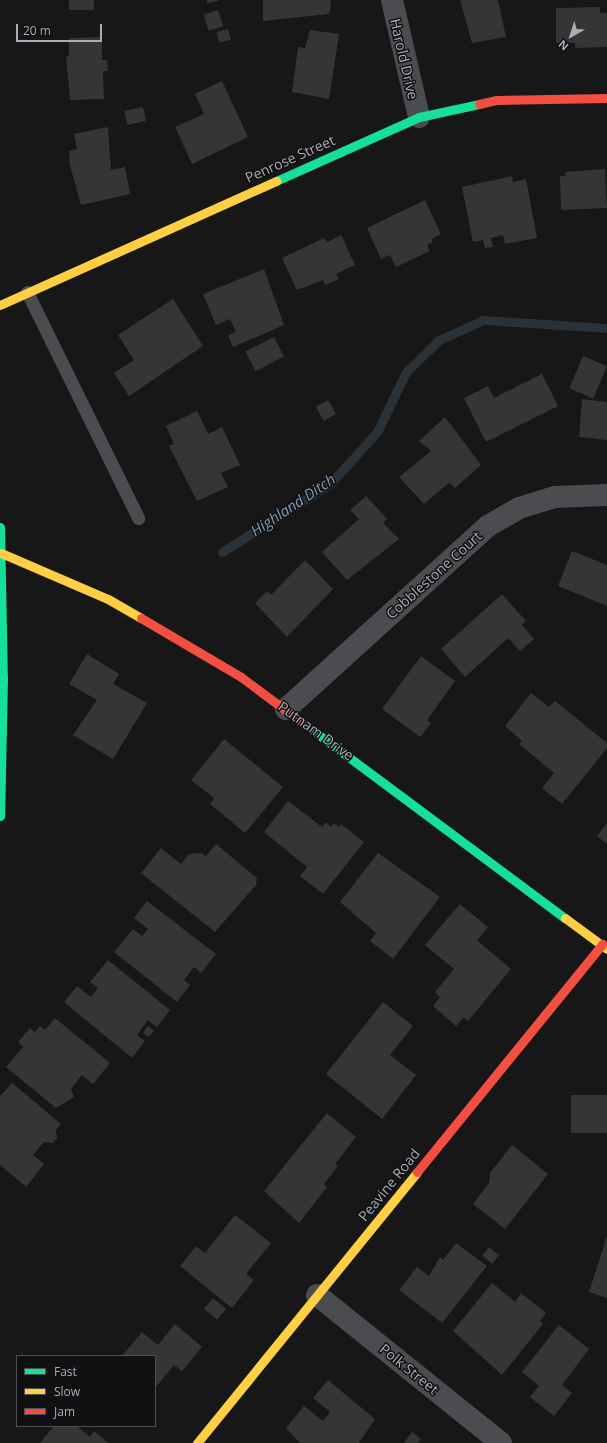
<!DOCTYPE html>
<style>
body{margin:0}
#map{position:relative;width:607px;height:1443px;overflow:hidden;background:#171717;font-family:"Open Sans",sans-serif}
div>[style]{position:absolute}
[style*='--x']{left:calc(var(--x)*1px);top:calc(var(--y)*1px);width:calc(var(--w)*1px);rotate:calc(var(--a)*1deg)}
.stream>*{height:9px;margin:-4.5px;padding:0 4.5px;transform-origin:4.5px;border-radius:4.5px;background:#2a3239}
.building>*{inset:0;background:#353536;transform-origin:0 0}
.lane>*{height:13px;margin:-6.5px;padding:0 6.5px;transform-origin:6.5px;border-radius:6.5px;background:#4b4c50}
.street>*{height:22px;margin:-11px;padding:0 11px;transform-origin:11px;border-radius:11px;background:#4b4c50}
.fast>*{height:9px;margin:-4.5px;padding:0 4.5px;transform-origin:4.5px;border-radius:4.5px;background:#16e098}
.slow>*{height:9px;margin:-4.5px;padding:0 4.5px;transform-origin:4.5px;border-radius:4.5px;background:#ffcf43}
.jam>*{height:9px;margin:-4.5px;padding:0 4.5px;transform-origin:4.5px;border-radius:4.5px;background:#f24e42}
span{translate:-50% -50%;white-space:nowrap;text-align:center;line-height:1.15;-webkit-text-stroke:3px #111113;paint-order:stroke}
.street-label{font-size:14px;color:#a8adb8}
.water-label{font-size:15px;color:#7f9bb3;font-style:italic}
.legend{position:absolute;left:16px;top:1355px;width:140px;height:72px;box-sizing:border-box;background:#111113;border:1px solid #4d4f55;margin:0;padding:5px 7px;list-style:none;font-size:12px;color:#a8adb8}
.legend li{display:flex;align-items:center;gap:8px;height:20px}
.legend b{width:20px;border:1px solid #4d4f55}
.north{position:absolute;left:551px;top:16px;width:40px;height:40px;-webkit-text-stroke:3px #111113;paint-order:stroke;rotate:219deg;font-size:11px;font-weight:700;line-height:16px;text-align:center;color:#a8adb8}
.north::after{content:'';display:block;margin:auto;width:14px;height:18px;background:#a8adb8;clip-path:polygon(50% 0,100% 100%,50% 72%,0 100%)}
.scale{position:absolute;left:16px;top:24px;width:86px;height:18px;box-sizing:border-box;border:2px solid #a8adb8;border-top:0;padding-left:5px;font-size:12px;line-height:14px;white-space:nowrap;color:#a8adb8;-webkit-text-stroke:3px #111113;paint-order:stroke}
</style>
<div id="map">
<div class="stream">
<i style="--x:222;--y:552;--w:129;--a:-32.3"></i>
<i style="--x:331;--y:483;--w:69;--a:-48"></i>
<i style="--x:377;--y:432;--w:67;--a:-64.2"></i>
<i style="--x:406;--y:372;--w:46;--a:-44.1"></i>
<i style="--x:439;--y:340;--w:48;--a:-24.4"></i>
<i style="--x:483;--y:320;--w:124;--a:3.7"></i>
</div>
<div class="building">
<i style="left:69px;top:0;width:25px;height:10px"></i>
<i style="clip-path:polygon(207px 0,219px 0,219px 1px,207px 3px)"></i>
<i style="clip-path:polygon(263px 0,331px 0,331px 4px,329px 14px,263px 21px)"></i>
<i style="clip-path:polygon(460px 0,498px 0,506px 37px,472px 43px)"></i>
<i style="clip-path:polygon(600px 7px,600px 13px,607px 13px,607px 47px,575px 48px,575px 43px,556px 43px,556px 8px)"></i>
<i style="left:218px;top:10px;width:17px;height:15px;rotate:73deg"></i>
<i style="left:228px;top:29px;width:11px;height:12px;rotate:75deg"></i>
<i style="clip-path:polygon(310px 30px,339px 34px,329px 99px,292px 92px,298px 47px,305px 48px)"></i>
<i style="clip-path:polygon(102px 37px,102px 60px,107px 60px,108px 71px,103px 71px,104px 99px,70px 100px,66px 57px,69px 56px,69px 38px)"></i>
<i style="clip-path:polygon(222px 81px,248px 137px,192px 164px,175px 127px,204px 114px,195px 94px)"></i>
<i style="left:143px;top:107px;width:14px;height:19px;rotate:78deg"></i>
<i style="clip-path:polygon(108px 127px,111px 170px,125px 167px,130px 194px,81px 205px,70px 165px,69px 151px,77px 149px,74px 134px)"></i>
<i style="clip-path:polygon(605px 169px,607px 208px,561px 210px,560px 176px,566px 176px,565px 172px)"></i>
<i style="clip-path:polygon(512px 176px,513px 182px,526px 179px,537px 238px,505px 244px,503px 235px,491px 238px,493px 247px,485px 248px,483px 240px,473px 242px,462px 187px)"></i>
<i style="clip-path:polygon(425px 200px,441px 234px,431px 239px,433px 242px,427px 245px,430px 251px,396px 267px,390px 255px,381px 259px,367px 228px)"></i>
<i style="clip-path:polygon(341px 235px,355px 265px,336px 274px,339px 279px,325px 285px,323px 280px,297px 290px,282px 258px,324px 238px,327px 242px)"></i>
<i style="clip-path:polygon(264px 269px,284px 325px,233px 347px,228px 335px,236px 332px,230px 319px,216px 325px,203px 294px)"></i>
<i style="clip-path:polygon(173px 299px,203px 346px,129px 396px,114px 373px,134px 360px,118px 335px)"></i>
<i style="left:274px;top:337px;width:22px;height:32px;rotate:63deg"></i>
<i style="left:583px;top:356px;width:26px;height:35px;rotate:23deg"></i>
<i style="clip-path:polygon(542px 374px,558px 406px,486px 442px,464px 398px,488px 386px,494px 398px)"></i>
<i style="clip-path:polygon(582px 399px,607px 402px,607px 440px,579px 437px)"></i>
<i style="left:328px;top:400px;width:16px;height:14px;rotate:60deg"></i>
<i style="clip-path:polygon(197px 411px,208px 434px,222px 427px,240px 465px,221px 473px,228px 487px,197px 501px,169px 446px,174px 444px,166px 426px)"></i>
<i style="clip-path:polygon(445px 417px,481px 465px,455px 488px,450px 483px,445px 486px,424px 504px,399px 477px,431px 451px,419px 441px)"></i>
<i style="clip-path:polygon(366px 496px,387px 519px,383px 523px,399px 539px,347px 580px,322px 552px,359px 519px,350px 510px)"></i>
<i style="clip-path:polygon(572px 551px,607px 565px,607px 606px,558px 586px)"></i>
<i style="clip-path:polygon(305px 560px,333px 589px,287px 637px,255px 603px,267px 591px,271px 595px)"></i>
<i style="clip-path:polygon(502px 594px,526px 621px,522px 625px,534px 639px,520px 651px,508px 638px,465px 677px,441px 649px)"></i>
<i style="clip-path:polygon(87px 654px,119px 674px,113px 684px,147px 703px,113px 759px,73px 735px,97px 700px,69px 684px)"></i>
<i style="clip-path:polygon(421px 656px,455px 681px,427px 720px,431px 723px,420px 737px,382px 709px)"></i>
<i style="clip-path:polygon(531px 693px,549px 707px,555px 701px,607px 743px,607px 748px,562px 804px,542px 788px,554px 773px,519px 744px,522px 741px,505px 726px)"></i>
<i style="clip-path:polygon(224px 739px,283px 787px,245px 833px,210px 804px,214px 798px,191px 780px)"></i>
<i style="clip-path:polygon(288px 801px,322px 827px,326px 822px,331px 827px,334px 823px,339px 827px,341px 824px,364px 842px,323px 894px,300px 876px,307px 867px,264px 832px)"></i>
<i style="clip-path:polygon(607px 823px,607px 844px,597px 836px)"></i>
<i style="clip-path:polygon(216px 844px,257px 878px,256px 885px,215px 932px,141px 873px,161px 848px,181px 864px,189px 854px,201px 853px,206px 856px)"></i>
<i style="clip-path:polygon(378px 853px,440px 897px,393px 959px,370px 941px,376px 933px,340px 902px)"></i>
<i style="clip-path:polygon(147px 901px,216px 954px,201px 973px,194px 967px,184px 980px,190px 985px,177px 1002px,114px 952px,133px 929px,142px 936px,148px 929px,134px 918px)"></i>
<i style="clip-path:polygon(460px 904px,488px 927px,477px 940px,511px 969px,468px 1021px,464px 1017px,456px 1026px,433px 1006px,440px 997px,435px 992px,454px 969px,425px 945px)"></i>
<i style="clip-path:polygon(108px 960px,170px 1010px,157px 1027px,148px 1020px,137px 1035px,145px 1041px,132px 1058px,64px 1002px,77px 986px,91px 997px,98px 988px,90px 982px)"></i>
<i style="clip-path:polygon(383px 1002px,413px 1026px,390px 1055px,416px 1075px,382px 1119px,326px 1074px)"></i>
<i style="clip-path:polygon(55px 1018px,110px 1063px,93px 1084px,82px 1075px,71px 1089px,74px 1097px,56px 1108px,6px 1067px,23px 1047px,18px 1042px,30px 1028px,35px 1032px,40px 1026px,45px 1030px)"></i>
<i style="clip-path:polygon(148px 1026px,154px 1031px,149px 1037px,143px 1033px)"></i>
<i style="clip-path:polygon(12px 1083px,61px 1124px,56px 1130px,57px 1138px,53px 1143px,44px 1142px,33px 1155px,44px 1164px,26px 1187px,0 1165px,0 1096px)"></i>
<i style="left:607px;top:1095px;width:38px;height:36px;rotate:90deg"></i>
<i style="clip-path:polygon(327px 1113px,356px 1137px,335px 1164px,338px 1166px,324px 1184px,327px 1187px,299px 1223px,264px 1191px)"></i>
<i style="clip-path:polygon(512px 1145px,548px 1174px,505px 1229px,473px 1204px,489px 1183px,490px 1173px)"></i>
<i style="clip-path:polygon(235px 1215px,271px 1243px,246px 1274px,254px 1280px,232px 1308px,180px 1266px,196px 1246px,205px 1253px)"></i>
<i style="clip-path:polygon(607px 1236px,607px 1298px,589px 1292px)"></i>
<i style="clip-path:polygon(456px 1243px,487px 1266px,442px 1323px,399px 1290px,417px 1267px,429px 1276px,440px 1257px,443px 1260px)"></i>
<i style="left:489px;top:1247px;width:13px;height:11px;rotate:39deg"></i>
<i style="clip-path:polygon(492px 1283px,515px 1302px,521px 1293px,546px 1313px,540px 1321px,543px 1324px,502px 1375px,453px 1331px)"></i>
<i style="left:213px;top:1298px;width:17px;height:14px;rotate:40deg"></i>
<i style="clip-path:polygon(175px 1324px,202px 1347px,182px 1371px,174px 1365px,155px 1388px,155px 1356px,122px 1356px,142px 1332px,158px 1345px)"></i>
<i style="clip-path:polygon(559px 1325px,589px 1349px,562px 1385px,572px 1393px,554px 1416px,530px 1397px,539px 1386px,522px 1372px)"></i>
<i style="clip-path:polygon(328px 1380px,375px 1419px,359px 1443px,300px 1443px,286px 1428px,304px 1406px,323px 1421px,330px 1412px,313px 1398px)"></i>
<i style="clip-path:polygon(54px 1426px,77px 1426px,90px 1437px,94px 1431px,108px 1443px,40px 1443px)"></i>
<i style="clip-path:polygon(412px 1432px,421px 1439px,418px 1443px,404px 1443px)"></i>
</div>
<div class="lane">
<i style="--x:27;--y:292;--w:252;--a:63.8"></i>
</div>
<div class="street">
<i style="--x:392;--y:0;--w:120;--a:77"></i>
<i style="--x:286;--y:709;--w:273;--a:-42.2"></i>
<i style="--x:488;--y:526;--w:36;--a:-30"></i>
<i style="--x:519;--y:508;--w:38;--a:-17"></i>
<i style="--x:555;--y:497;--w:52;--a:-2.2"></i>
<i style="--x:317;--y:1295;--w:236;--a:38.8"></i>
</div>
<div class="fast">
<i style="--x:276;--y:181;--w:157;--a:-24.1"></i>
<i style="--x:419;--y:117;--w:61;--a:-12.2"></i>
<i style="--x:0;--y:527;--w:151;--a:88.9"></i>
<i style="--x:3;--y:678;--w:138;--a:91.2"></i>
<i style="--x:307;--y:726;--w:322;--a:36.7"></i>
</div>
<div class="slow">
<i style="--x:0;--y:305;--w:303;--a:-24.2"></i>
<i style="--x:1;--y:553;--w:116;--a:23.3"></i>
<i style="--x:108;--y:599;--w:38;--a:30"></i>
<i style="--x:565;--y:918;--w:52;--a:36.4"></i>
<i style="--x:197;--y:1443;--w:349;--a:-50.9"></i>
</div>
<div class="jam">
<i style="--x:479;--y:104;--w:18;--a:-13"></i>
<i style="--x:497;--y:100;--w:110;--a:-1"></i>
<i style="--x:141;--y:618;--w:116;--a:30.5"></i>
<i style="--x:241;--y:677;--w:82;--a:36.6"></i>
<i style="--x:417;--y:1172;--w:294;--a:-50.9"></i>
</div>
<div class="street-label">
<span style="left:404px;top:59px;rotate:77deg">Harold Drive</span>
<span style="left:290px;top:159px;rotate:-24deg">Penrose Street</span>
<span style="left:434px;top:575px;rotate:-42deg">Cobblestone Court</span>
<span style="left:316px;top:731px;rotate:36deg">Putnam Drive</span>
<span style="left:389px;top:1185px;rotate:-51deg">Peavine Road</span>
<span style="left:409px;top:1369px;rotate:39deg">Polk Street</span>
</div>
<div class="water-label">
<span style="left:293px;top:505px;rotate:-34deg">Highland Ditch</span>
</div>
<ul class="legend">
<li><b style="height:5px;background:#16e098"></b>Fast</li>
<li><b style="height:5px;background:#ffcf43"></b>Slow</li>
<li><b style="height:5px;background:#f24e42"></b>Jam</li>
</ul>
<div class="north">N</div>
<div class="scale">20 m</div>
</div>
